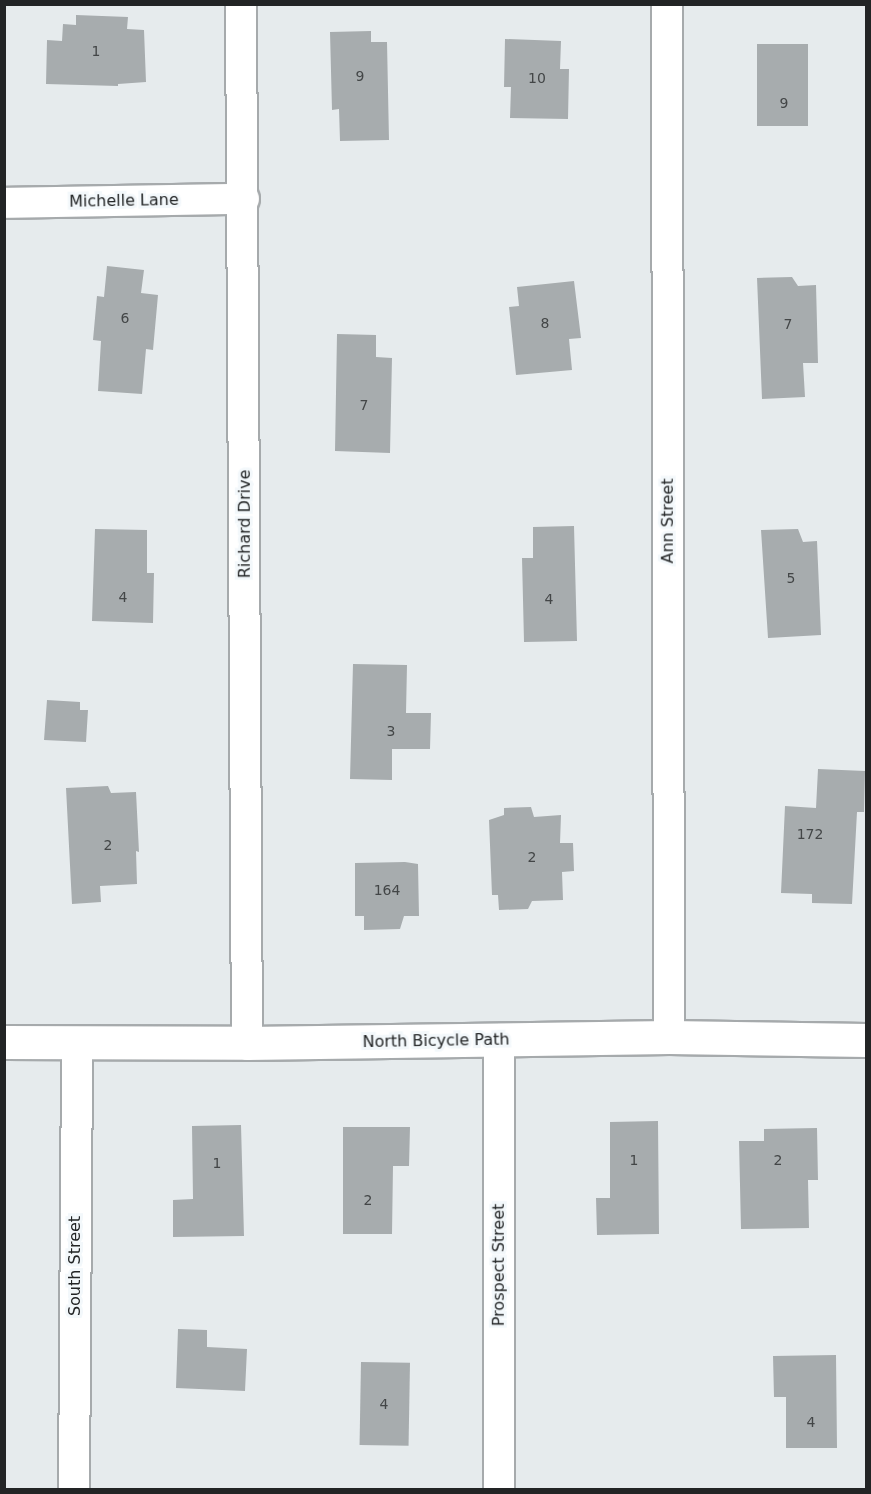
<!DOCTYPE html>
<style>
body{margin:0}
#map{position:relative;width:871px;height:1494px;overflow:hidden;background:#e6ebed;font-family:"DejaVu Sans",sans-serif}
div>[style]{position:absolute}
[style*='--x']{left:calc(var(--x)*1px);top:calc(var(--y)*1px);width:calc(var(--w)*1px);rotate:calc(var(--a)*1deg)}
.building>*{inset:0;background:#a7acae;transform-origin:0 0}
.roads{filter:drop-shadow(2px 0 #a6aaac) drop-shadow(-2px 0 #a6aaac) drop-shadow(0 2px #a6aaac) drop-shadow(0 -2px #a6aaac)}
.minor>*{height:30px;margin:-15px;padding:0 15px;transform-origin:15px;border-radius:15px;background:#fff}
.tertiary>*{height:33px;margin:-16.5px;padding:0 16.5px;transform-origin:16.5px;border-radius:16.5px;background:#fff}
span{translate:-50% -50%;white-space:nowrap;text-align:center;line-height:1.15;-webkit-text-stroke:6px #f3f8fb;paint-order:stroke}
.number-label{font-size:14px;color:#434647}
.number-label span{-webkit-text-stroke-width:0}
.street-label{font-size:16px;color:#222425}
.frame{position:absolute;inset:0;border:6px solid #222425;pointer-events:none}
</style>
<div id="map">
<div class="building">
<i style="clip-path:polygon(76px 15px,128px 17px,127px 29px,144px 30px,146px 82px,118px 84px,118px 86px,46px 84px,47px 40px,62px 41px,63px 24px,76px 25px)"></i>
<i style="clip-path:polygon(371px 31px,371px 42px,387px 42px,389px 140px,340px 141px,339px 109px,332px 110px,330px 32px)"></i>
<i style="clip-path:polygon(505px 39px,561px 41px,560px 69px,569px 69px,568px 119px,510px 118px,511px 87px,504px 87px)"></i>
<i style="left:757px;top:44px;width:51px;height:82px"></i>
<i style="clip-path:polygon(107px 266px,144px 270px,141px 293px,158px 295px,153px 350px,146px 349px,142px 394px,98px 391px,101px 341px,93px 340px,97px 296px,104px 297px)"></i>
<i style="clip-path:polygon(792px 277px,798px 286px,816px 285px,818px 363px,803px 363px,805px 397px,762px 399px,757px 278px)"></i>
<i style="clip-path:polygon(574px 281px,581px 338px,569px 339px,572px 370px,516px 375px,509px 307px,519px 306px,517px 287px)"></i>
<i style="clip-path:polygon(337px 334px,376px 335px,376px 357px,392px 358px,390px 453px,335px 451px)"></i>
<i style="clip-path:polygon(574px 526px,577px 641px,524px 642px,522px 558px,533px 558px,533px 527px)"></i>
<i style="clip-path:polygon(95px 529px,147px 530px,147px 573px,154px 573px,153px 623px,92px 621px)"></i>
<i style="clip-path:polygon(798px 529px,803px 542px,817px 541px,821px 635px,768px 638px,761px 530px)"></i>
<i style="clip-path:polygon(353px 664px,407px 665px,406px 713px,431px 713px,430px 749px,392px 749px,392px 780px,350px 779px)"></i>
<i style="clip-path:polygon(47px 700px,80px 702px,80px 710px,88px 710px,86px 742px,44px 740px)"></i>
<i style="clip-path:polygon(818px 769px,865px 771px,864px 812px,857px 812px,852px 904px,812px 903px,812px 894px,781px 893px,785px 806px,816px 808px)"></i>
<i style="clip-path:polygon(108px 786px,111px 793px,136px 792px,139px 852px,136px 851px,137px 884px,100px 886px,101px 902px,72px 904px,66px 788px)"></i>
<i style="clip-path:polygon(531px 807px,534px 817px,561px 815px,560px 843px,573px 843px,574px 871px,562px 872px,563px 900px,532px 901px,528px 909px,499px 910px,498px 895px,492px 895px,489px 820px,504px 815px,504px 808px)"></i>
<i style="clip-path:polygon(405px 862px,418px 864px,419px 916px,404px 916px,400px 929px,364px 930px,364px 916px,355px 916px,355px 863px)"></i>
<i style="clip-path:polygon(658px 1121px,659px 1234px,597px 1235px,596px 1198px,610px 1198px,610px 1122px)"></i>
<i style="clip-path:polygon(241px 1125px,244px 1236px,173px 1237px,173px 1200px,193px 1199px,192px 1126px)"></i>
<i style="clip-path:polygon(343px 1127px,410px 1127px,409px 1166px,393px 1166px,392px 1234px,343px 1234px)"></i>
<i style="clip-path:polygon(817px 1128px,818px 1180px,808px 1180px,809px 1228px,741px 1229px,739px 1141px,764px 1141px,764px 1129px)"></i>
<i style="clip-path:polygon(178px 1329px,207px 1330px,207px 1347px,247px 1349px,245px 1391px,176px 1388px)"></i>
<i style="clip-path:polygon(836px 1355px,837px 1448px,786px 1448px,786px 1397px,774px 1397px,773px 1356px)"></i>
<i style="left:361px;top:1362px;width:49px;height:83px;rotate:1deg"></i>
</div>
<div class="roads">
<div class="minor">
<i style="--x:241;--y:4;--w:1039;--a:89.67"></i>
<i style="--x:667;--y:4;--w:1033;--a:89.89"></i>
<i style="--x:4;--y:203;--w:240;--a:-1"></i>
<i style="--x:499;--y:1040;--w:450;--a:90"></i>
<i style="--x:74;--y:1490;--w:448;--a:-89.6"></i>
</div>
<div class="tertiary">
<i style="--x:4;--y:1042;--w:243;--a:0.2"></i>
<i style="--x:247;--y:1043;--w:422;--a:-0.8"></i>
<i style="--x:669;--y:1037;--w:197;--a:0.9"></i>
</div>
</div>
<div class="number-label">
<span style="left:96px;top:51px">1</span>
<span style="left:360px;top:76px">9</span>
<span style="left:537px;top:78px">10</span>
<span style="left:784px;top:103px">9</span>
<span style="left:125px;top:318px">6</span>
<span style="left:545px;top:323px">8</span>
<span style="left:788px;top:324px">7</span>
<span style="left:364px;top:405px">7</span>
<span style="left:791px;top:578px">5</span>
<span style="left:123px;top:597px">4</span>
<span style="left:549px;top:599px">4</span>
<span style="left:391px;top:731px">3</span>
<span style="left:810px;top:834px">172</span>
<span style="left:108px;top:845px">2</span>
<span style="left:532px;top:857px">2</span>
<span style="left:387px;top:890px">164</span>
<span style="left:634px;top:1160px">1</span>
<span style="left:778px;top:1160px">2</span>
<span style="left:217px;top:1163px">1</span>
<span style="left:368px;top:1200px">2</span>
<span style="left:384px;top:1404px">4</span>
<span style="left:811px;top:1422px">4</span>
</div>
<div class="street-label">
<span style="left:124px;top:201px;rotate:-1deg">Michelle Lane</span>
<span style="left:668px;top:521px;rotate:-90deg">Ann Street</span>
<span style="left:245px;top:524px;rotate:-90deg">Richard Drive</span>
<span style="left:436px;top:1041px;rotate:-1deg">North Bicycle Path</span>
<span style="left:499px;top:1265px;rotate:-90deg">Prospect Street</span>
<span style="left:75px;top:1266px;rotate:-90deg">South Street</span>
</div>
<div class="frame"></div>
</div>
